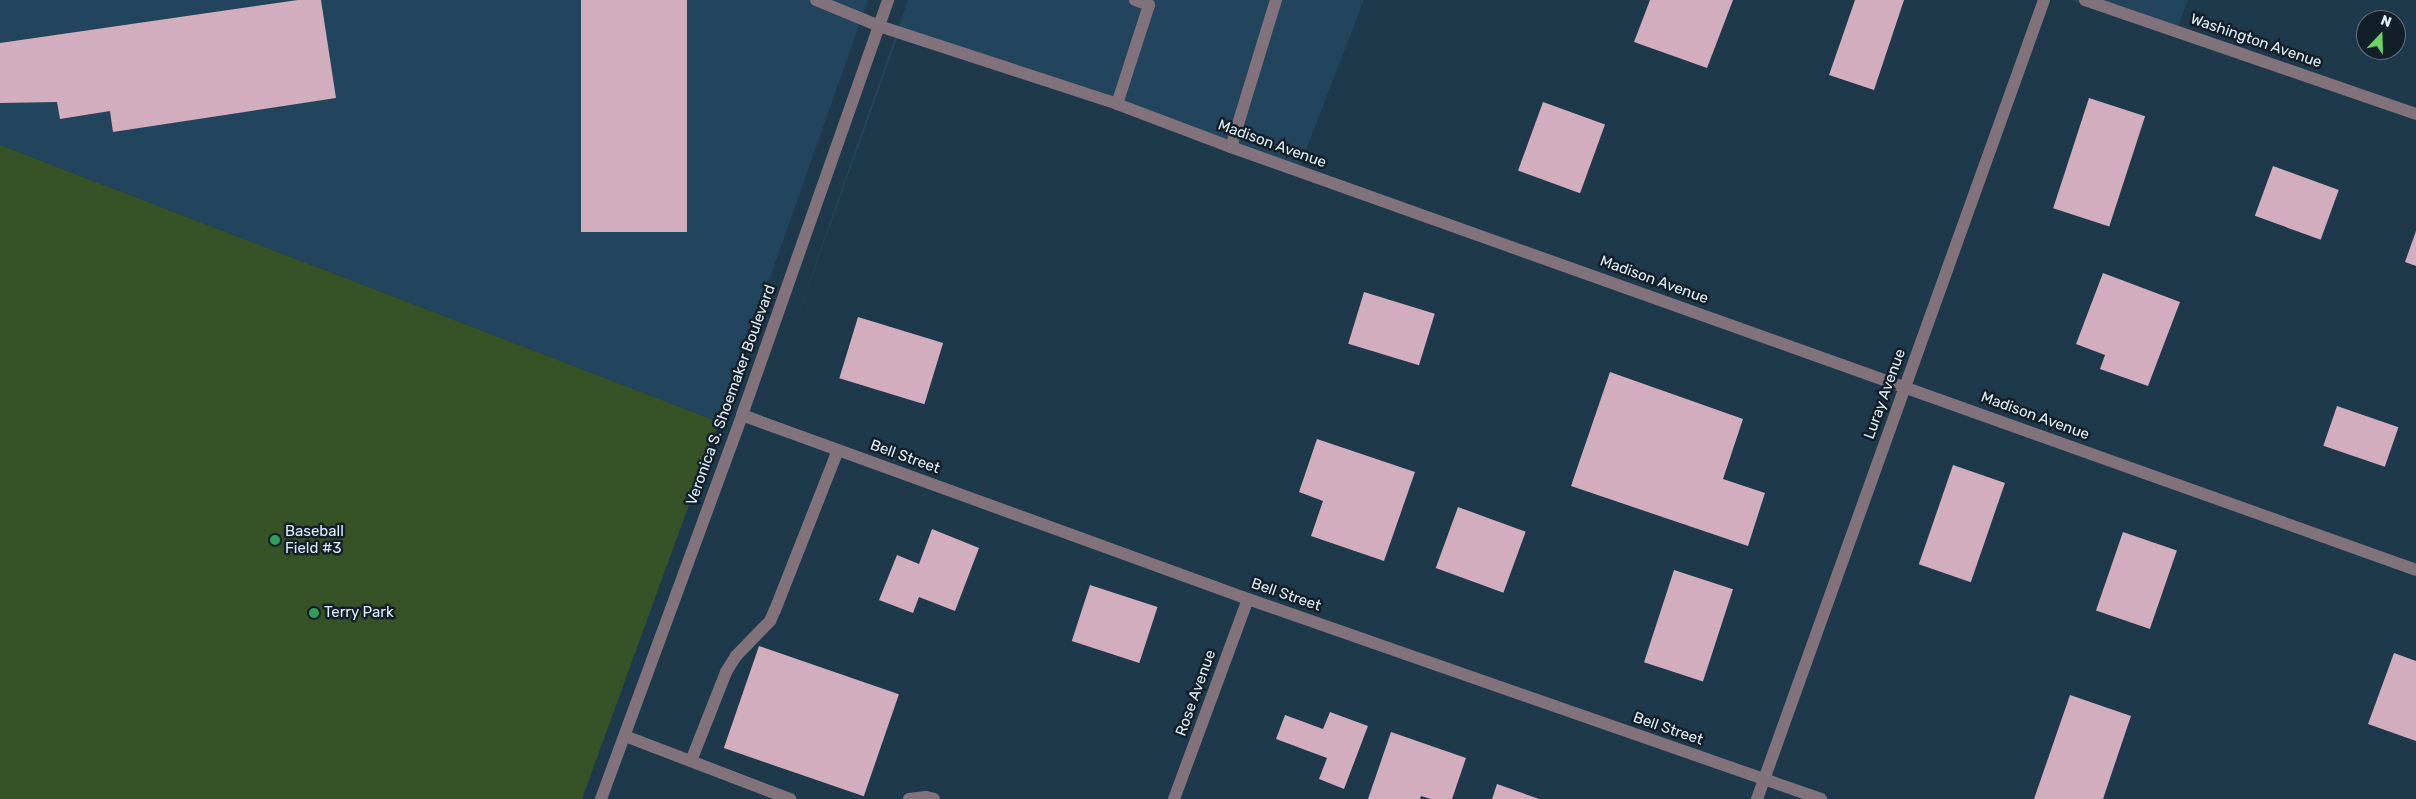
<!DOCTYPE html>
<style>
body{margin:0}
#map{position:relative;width:2416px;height:799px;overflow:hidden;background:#1e394c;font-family:Rubik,sans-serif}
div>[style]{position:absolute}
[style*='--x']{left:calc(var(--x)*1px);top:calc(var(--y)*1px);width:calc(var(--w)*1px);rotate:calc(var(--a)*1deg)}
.built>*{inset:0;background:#22445c}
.green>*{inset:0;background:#365227}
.building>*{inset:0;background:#d1adbe;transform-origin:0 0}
.minor>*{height:12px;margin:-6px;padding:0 6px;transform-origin:6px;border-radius:6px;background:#81727b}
.dots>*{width:14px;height:14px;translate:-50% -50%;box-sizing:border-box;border:2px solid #131f28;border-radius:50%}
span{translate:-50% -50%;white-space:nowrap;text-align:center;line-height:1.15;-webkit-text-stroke:5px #131f28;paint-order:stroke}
.street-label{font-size:15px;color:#dfeffb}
.poi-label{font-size:15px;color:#dfeffb}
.left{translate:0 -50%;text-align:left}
.north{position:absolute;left:2356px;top:10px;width:50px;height:50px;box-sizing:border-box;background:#131f28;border:1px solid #65727c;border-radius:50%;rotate:21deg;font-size:14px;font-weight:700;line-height:20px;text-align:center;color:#dfeffb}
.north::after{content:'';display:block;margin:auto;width:18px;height:22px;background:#6ad363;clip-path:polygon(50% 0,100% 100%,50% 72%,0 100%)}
</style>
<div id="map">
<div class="built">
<i style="clip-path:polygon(0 0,868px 0,719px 422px,0 145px)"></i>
<i style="clip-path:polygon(908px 0,1364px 0,1297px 173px,901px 28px,781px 362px)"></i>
<i style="clip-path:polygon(2071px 0,2188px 0,2174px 37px)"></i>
</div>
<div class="green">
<i style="clip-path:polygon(0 145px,719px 422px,582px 799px,0 799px)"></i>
</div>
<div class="building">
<i style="clip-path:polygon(298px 0,321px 0,336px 98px,113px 132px,110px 111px,60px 119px,57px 102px,0 103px,0 43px)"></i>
<i style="left:581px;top:0;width:106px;height:232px"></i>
<i style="clip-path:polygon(1650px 0,1733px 0,1707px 68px,1634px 42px)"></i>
<i style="clip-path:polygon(1855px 0,1904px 0,1874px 90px,1829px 75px)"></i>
<i style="left:2089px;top:98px;width:59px;height:116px;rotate:18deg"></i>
<i style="left:1543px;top:102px;width:66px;height:73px;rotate:20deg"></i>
<i style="left:2273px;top:166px;width:70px;height:53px;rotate:20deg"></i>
<i style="clip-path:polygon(2416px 231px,2416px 266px,2405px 262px)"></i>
<i style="clip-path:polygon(2103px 273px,2180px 302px,2148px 386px,2100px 369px,2105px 355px,2076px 344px)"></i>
<i style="left:1364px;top:292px;width:74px;height:54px;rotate:17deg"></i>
<i style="left:858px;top:317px;width:89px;height:64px;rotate:17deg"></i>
<i style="clip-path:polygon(1610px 372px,1743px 419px,1723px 479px,1765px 493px,1748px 546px,1571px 486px)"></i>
<i style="left:2337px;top:406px;width:65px;height:42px;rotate:19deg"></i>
<i style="clip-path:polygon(1317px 439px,1415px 472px,1384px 561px,1311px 536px,1323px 501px,1299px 492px)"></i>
<i style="left:1953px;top:465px;width:55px;height:105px;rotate:19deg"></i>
<i style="left:1458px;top:507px;width:72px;height:65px;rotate:20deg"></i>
<i style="clip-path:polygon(932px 529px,979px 548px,955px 611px,919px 597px,913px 613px,879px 600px,897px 555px,919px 564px)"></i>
<i style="left:2123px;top:532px;width:57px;height:83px;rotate:19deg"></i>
<i style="left:1674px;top:570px;width:62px;height:97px;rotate:18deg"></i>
<i style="left:1090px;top:585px;width:71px;height:59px;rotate:18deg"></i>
<i style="left:759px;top:646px;width:148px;height:108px;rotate:19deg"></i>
<i style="clip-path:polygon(2394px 653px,2416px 661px,2416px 741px,2368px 724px)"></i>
<i style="clip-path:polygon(2070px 695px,2131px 716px,2103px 799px,2034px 799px)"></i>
<i style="clip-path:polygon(1330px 712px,1368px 726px,1344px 789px,1319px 779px,1327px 758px,1276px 739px,1285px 715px,1323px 729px)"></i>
<i style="clip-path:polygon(1391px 732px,1466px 758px,1452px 799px,1431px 799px,1421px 796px,1420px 799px,1368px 799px)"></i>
<i style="clip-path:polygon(1497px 784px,1539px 799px,1492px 799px)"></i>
</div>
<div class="minor">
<i style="--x:816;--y:0;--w:68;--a:22.4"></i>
<i style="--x:879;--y:26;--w:250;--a:18.1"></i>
<i style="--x:1117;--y:104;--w:122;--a:20.7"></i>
<i style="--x:1231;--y:147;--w:1258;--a:19.64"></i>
<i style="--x:2085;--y:0;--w:350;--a:19"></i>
<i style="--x:1117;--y:104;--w:104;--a:-72.1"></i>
<i style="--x:1149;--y:5;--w:15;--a:-160"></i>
<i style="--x:1231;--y:147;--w:154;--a:-73"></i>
<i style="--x:742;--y:415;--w:538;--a:19.98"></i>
<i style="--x:1248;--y:599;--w:607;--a:19.24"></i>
<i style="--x:625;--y:736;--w:177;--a:20.9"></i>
<i style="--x:691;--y:761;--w:96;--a:-68.5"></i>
<i style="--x:726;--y:672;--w:19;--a:-58"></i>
<i style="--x:736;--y:656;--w:49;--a:-45.8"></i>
<i style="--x:770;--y:621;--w:12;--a:-66"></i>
<i style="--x:775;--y:610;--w:172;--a:-68.5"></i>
<i style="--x:601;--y:799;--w:409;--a:-69.8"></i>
<i style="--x:742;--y:415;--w:440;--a:-70.6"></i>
<i style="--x:909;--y:799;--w:17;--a:-7"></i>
<i style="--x:926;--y:797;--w:8;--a:14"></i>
<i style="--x:1174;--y:799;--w:213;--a:-69.7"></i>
<i style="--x:1757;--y:799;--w:849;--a:-70.24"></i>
</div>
<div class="dots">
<i style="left:275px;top:540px;background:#2e9e5b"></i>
<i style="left:314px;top:613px;background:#2e9e5b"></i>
</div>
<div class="street-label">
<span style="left:2256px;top:41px;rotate:19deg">Washington Avenue</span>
<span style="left:1272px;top:144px;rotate:20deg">Madison Avenue</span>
<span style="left:1654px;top:280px;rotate:20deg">Madison Avenue</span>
<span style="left:1885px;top:394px;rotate:-70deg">Luray Avenue</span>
<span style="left:731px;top:395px;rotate:-70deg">Veronica S. Shoemaker Boulevard</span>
<span style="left:2035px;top:416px;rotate:20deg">Madison Avenue</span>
<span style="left:905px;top:457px;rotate:20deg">Bell Street</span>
<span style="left:1286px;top:595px;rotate:19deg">Bell Street</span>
<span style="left:1196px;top:693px;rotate:-70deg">Rose Avenue</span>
<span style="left:1668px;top:729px;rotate:19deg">Bell Street</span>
</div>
<div class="poi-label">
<span class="left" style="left:285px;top:540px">Baseball<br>Field #3</span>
<span class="left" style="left:324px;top:613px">Terry Park</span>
</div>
<div class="north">N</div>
</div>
